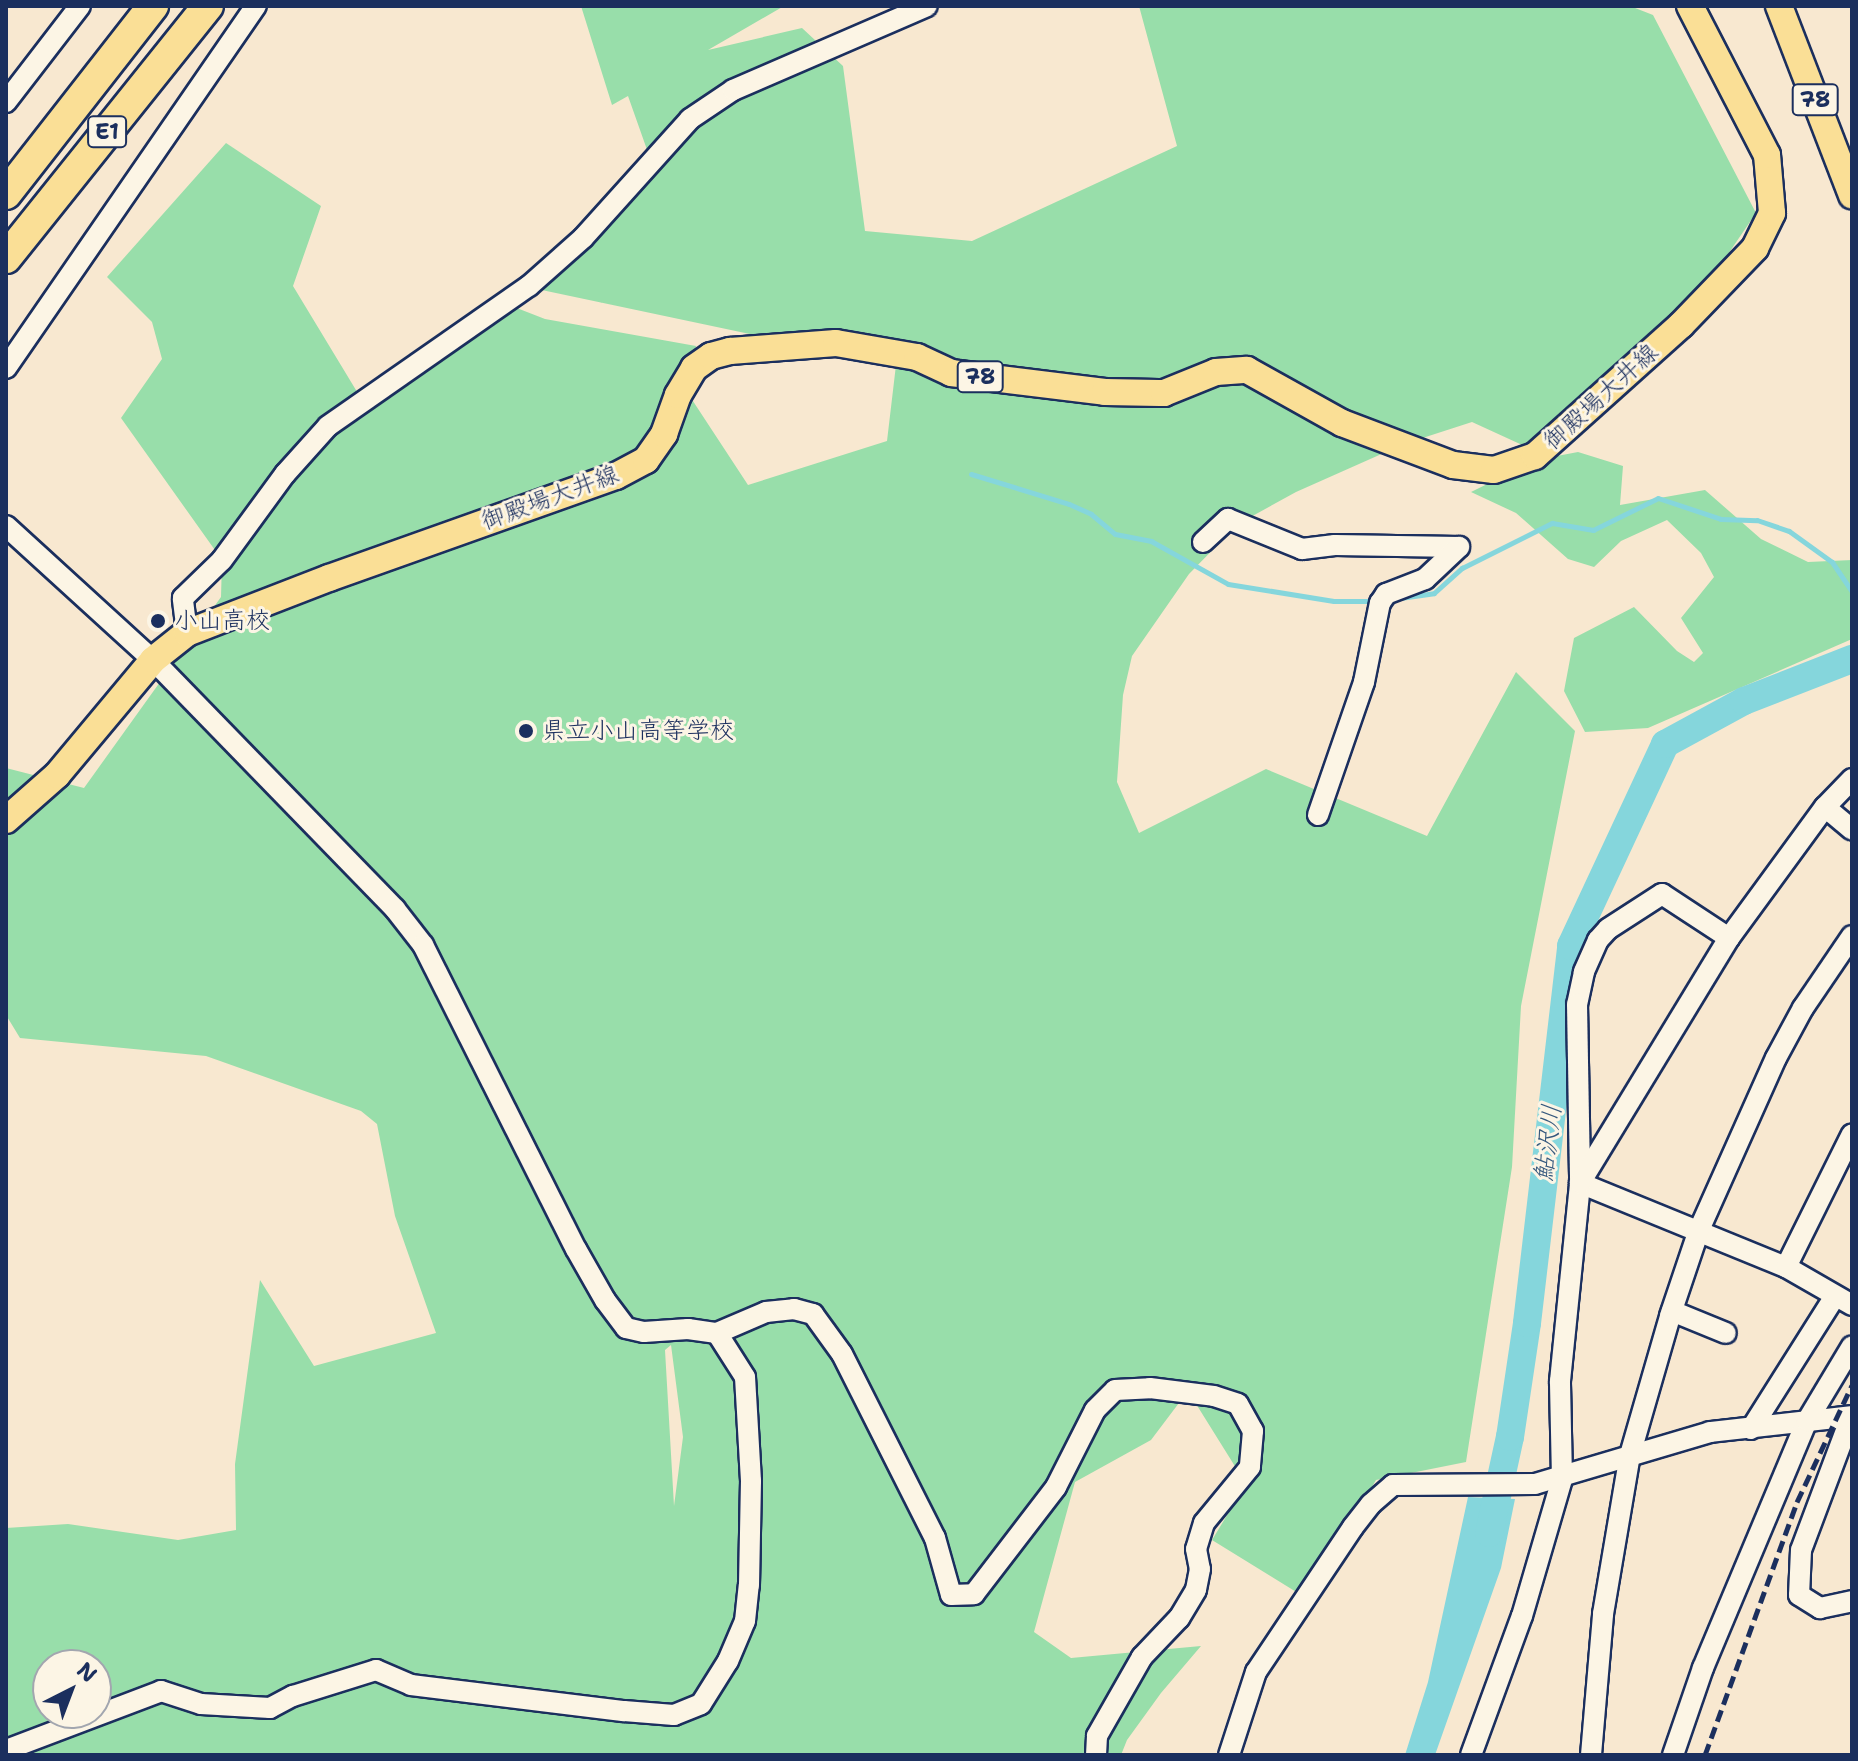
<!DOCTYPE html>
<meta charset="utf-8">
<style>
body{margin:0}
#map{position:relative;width:1858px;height:1761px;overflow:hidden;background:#f8e8d0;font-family:"Shantell Sans","Klee One",sans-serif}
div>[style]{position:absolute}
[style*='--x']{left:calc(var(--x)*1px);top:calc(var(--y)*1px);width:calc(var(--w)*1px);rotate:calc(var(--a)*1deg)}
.green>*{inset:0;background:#98deaa}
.water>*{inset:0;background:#85d6dc}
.stream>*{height:5px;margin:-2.5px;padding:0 2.5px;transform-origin:2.5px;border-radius:2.5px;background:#85d6dc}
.river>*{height:28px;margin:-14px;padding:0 14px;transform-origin:14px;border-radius:14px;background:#85d6dc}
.roads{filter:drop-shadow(2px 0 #1b2f5e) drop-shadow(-2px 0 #1b2f5e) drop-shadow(0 2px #1b2f5e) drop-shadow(0 -2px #1b2f5e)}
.minor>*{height:20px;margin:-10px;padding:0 10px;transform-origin:10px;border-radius:10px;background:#fcf5e5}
.major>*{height:26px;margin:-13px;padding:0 13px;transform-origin:13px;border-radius:13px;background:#fadf96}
.highway>*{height:30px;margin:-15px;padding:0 15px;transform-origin:15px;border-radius:15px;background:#fadf96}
.rail>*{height:5px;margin-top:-2.5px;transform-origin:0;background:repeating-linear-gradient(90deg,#1b2f5e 0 12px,transparent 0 18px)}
.dots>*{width:22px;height:22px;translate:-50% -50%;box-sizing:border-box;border:4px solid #fcf5e5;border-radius:50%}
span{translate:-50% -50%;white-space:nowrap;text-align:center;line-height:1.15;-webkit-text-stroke:6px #fcf5e5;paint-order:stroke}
.shield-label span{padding:2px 6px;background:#fcf5e5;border:2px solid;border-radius:6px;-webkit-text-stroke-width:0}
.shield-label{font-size:22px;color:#1b2f5e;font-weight:700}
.street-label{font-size:24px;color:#1b2f5e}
.poi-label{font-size:24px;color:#1b2f5e}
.left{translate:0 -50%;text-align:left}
.water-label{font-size:26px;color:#36597e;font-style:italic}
.frame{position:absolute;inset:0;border:8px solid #1b2f5e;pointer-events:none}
.north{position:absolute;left:32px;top:1649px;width:80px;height:80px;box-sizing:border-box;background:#fcf5e5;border:2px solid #a2a6af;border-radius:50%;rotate:42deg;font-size:22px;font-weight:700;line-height:32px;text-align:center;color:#1b2f5e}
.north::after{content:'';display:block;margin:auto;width:28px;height:36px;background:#1b2f5e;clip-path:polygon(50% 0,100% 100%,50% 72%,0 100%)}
</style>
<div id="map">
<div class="green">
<i style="clip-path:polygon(evenodd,581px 6px,784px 6px,708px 50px,802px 28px,843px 66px,865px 231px,972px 241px,1177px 146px,1139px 6px,1630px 6px,1653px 15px,1756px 213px,1709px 282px,1529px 448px,1472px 422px,1404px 444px,1296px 492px,1238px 524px,1189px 574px,1132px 656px,1123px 695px,1117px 782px,1139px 833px,1266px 769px,1427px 836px,1516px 672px,1575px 731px,1521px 1006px,1512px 1167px,1466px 1462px,1376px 1480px,1306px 1598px,1212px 1540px,1246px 1484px,1188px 1391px,1151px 1440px,1075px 1482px,1034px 1632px,1071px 1658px,1201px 1646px,1161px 1693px,1127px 1740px,1121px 1755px,6px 1755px,6px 1528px,68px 1524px,178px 1540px,236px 1530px,235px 1464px,260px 1280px,314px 1366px,436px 1333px,395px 1216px,377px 1124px,361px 1111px,206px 1056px,20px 1038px,6px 1015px,6px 768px,84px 788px,221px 597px,222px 560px,121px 418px,162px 359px,152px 322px,107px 277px,226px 143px,321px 206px,293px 286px,362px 400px,418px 350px,509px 305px,545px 319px,696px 346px,687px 392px,748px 485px,887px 441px,896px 365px,537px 289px,651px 161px,628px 96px,612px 105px,581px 6px,671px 1345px,683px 1437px,674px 1506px,665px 1350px,671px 1345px,581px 6px,48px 1665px,96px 1665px,96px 1713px,48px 1713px,48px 1665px)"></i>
<i style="clip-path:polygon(1578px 452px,1623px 466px,1620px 505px,1705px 490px,1761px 539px,1808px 562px,1852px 560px,1852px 639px,1648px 728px,1585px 732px,1564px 691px,1574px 638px,1634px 607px,1677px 651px,1694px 662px,1703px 653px,1681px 618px,1714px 577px,1701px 553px,1667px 520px,1621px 541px,1594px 567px,1568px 559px,1516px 513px,1471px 492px,1536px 460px)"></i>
</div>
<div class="water">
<i style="clip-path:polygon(1468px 1497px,1515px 1499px,1501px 1568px,1435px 1755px,1405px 1755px,1428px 1682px)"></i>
</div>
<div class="stream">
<i style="--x:971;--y:474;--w:102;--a:17"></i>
<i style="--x:1069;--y:504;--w:24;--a:24"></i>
<i style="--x:1091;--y:514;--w:31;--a:40"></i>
<i style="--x:1115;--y:534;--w:37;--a:11"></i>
<i style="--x:1151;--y:541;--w:88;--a:29.2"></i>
<i style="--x:1228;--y:584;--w:107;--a:9.1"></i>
<i style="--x:1334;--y:601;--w:40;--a:0"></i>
<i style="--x:1400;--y:598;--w:34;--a:-8"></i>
<i style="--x:1434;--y:593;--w:38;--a:-42"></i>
<i style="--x:1462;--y:568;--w:101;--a:-26.6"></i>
<i style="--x:1552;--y:523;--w:42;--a:9.7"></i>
<i style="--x:1593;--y:530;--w:72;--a:-26.2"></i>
<i style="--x:1658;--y:498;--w:66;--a:18.4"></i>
<i style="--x:1721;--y:519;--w:36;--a:2"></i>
<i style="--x:1757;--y:520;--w:34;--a:19"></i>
<i style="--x:1789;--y:531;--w:53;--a:35.8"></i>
<i style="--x:1832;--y:562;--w:36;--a:56"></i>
</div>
<div class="river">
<i style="--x:1489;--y:1533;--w:98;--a:-77.7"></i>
<i style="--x:1510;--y:1437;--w:115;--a:-81.5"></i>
<i style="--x:1527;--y:1323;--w:380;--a:-83.3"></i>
<i style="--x:1571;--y:946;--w:223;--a:-65"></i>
<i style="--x:1665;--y:744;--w:90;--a:-28.6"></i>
<i style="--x:1744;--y:701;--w:116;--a:-21.3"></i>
</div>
<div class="roads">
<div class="minor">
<i style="--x:6;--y:102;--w:121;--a:-52.4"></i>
<i style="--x:6;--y:368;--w:440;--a:-55.4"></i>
<i style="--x:6;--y:526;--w:199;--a:42.4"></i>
<i style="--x:153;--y:660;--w:347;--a:45.8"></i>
<i style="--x:395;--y:909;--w:46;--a:52.1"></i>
<i style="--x:423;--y:945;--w:340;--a:63.3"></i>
<i style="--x:576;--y:1249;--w:59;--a:60.4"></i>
<i style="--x:605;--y:1300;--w:35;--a:53"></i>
<i style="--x:626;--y:1328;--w:18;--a:13"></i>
<i style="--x:644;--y:1332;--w:44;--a:-3.9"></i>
<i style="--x:688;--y:1329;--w:29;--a:8"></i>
<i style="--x:717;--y:1333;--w:53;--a:-23.2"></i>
<i style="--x:766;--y:1312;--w:28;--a:-6"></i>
<i style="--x:794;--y:1309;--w:20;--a:15"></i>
<i style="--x:813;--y:1314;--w:49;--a:54.1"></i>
<i style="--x:842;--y:1354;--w:206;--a:63.2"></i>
<i style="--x:935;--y:1538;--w:59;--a:74.3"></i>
<i style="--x:951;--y:1595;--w:23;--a:-2"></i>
<i style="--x:974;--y:1594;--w:135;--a:-52.5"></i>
<i style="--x:1056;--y:1487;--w:86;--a:-63.1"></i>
<i style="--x:1095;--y:1410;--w:28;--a:-45"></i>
<i style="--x:1115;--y:1390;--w:35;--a:-3"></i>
<i style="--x:1150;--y:1388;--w:64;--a:7.1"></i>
<i style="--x:1214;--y:1396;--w:25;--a:18"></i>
<i style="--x:1238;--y:1404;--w:31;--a:61"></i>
<i style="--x:1253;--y:1431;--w:36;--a:95"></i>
<i style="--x:1250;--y:1467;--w:72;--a:129.4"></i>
<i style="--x:1204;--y:1523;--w:27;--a:107"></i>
<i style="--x:1196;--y:1549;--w:20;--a:79"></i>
<i style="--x:1200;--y:1569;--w:21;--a:101"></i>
<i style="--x:1196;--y:1590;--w:33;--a:121"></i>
<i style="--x:1179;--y:1618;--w:54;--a:133.5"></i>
<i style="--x:1142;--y:1657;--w:91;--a:119.7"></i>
<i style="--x:1097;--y:1736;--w:19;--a:93"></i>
<i style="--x:1203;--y:542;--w:34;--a:-43"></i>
<i style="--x:1228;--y:519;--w:80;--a:22.1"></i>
<i style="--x:1302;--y:549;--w:33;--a:-7"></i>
<i style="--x:1335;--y:545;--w:124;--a:0.9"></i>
<i style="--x:187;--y:633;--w:35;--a:-97"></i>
<i style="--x:183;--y:598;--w:54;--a:-44.3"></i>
<i style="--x:222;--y:560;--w:107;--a:-53.8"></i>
<i style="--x:285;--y:474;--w:64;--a:-48.1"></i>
<i style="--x:328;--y:426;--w:245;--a:-34.9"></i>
<i style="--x:529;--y:286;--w:72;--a:-41.6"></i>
<i style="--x:583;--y:238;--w:160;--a:-48"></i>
<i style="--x:690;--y:119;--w:52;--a:-34"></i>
<i style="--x:733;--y:90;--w:211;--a:-23.4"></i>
<i style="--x:1825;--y:807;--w:35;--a:40"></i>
<i style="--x:1318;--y:815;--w:141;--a:-70.9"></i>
<i style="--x:1364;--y:682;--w:81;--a:-78.6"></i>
<i style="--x:1380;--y:603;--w:11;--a:-56"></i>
<i style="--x:1386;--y:594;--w:42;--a:-21"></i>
<i style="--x:1425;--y:579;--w:47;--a:-43.3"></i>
<i style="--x:1729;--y:938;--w:80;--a:-146.7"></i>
<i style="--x:1662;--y:894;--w:64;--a:147.1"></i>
<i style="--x:1608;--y:929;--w:15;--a:132"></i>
<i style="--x:1598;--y:940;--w:35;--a:114"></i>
<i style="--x:1584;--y:972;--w:33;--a:102"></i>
<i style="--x:1577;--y:1004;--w:179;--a:89"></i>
<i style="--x:1580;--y:1183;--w:222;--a:22.2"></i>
<i style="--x:1786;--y:1267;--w:76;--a:29.9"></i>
<i style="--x:1786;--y:1267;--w:148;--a:-63.6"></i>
<i style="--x:1672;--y:1311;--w:58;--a:22.2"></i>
<i style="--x:1851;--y:1417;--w:142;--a:110.6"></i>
<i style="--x:1801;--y:1550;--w:45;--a:92.5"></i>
<i style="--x:1799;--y:1595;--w:25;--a:32"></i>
<i style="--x:1820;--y:1608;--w:33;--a:-12"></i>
<i style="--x:1751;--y:1429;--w:157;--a:-57.7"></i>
<i style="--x:6;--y:1750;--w:166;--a:-20.8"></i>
<i style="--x:161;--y:1691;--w:42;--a:18"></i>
<i style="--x:201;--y:1704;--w:69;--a:3.3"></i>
<i style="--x:270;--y:1708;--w:26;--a:-28"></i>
<i style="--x:293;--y:1696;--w:87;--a:-17.4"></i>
<i style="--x:376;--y:1670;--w:38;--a:23"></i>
<i style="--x:411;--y:1685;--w:215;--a:7"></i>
<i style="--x:624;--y:1711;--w:50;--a:4.6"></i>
<i style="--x:674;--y:1715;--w:29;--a:-22"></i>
<i style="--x:701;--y:1704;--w:51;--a:-57.9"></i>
<i style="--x:728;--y:1661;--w:43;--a:-67"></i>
<i style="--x:745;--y:1621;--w:36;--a:-84"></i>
<i style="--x:749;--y:1585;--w:104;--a:-88.9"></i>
<i style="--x:751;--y:1481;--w:104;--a:-93.3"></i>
<i style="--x:745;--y:1377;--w:52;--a:-122.5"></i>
<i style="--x:1229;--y:1755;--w:87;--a:-72"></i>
<i style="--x:1256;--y:1672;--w:174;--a:-56.2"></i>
<i style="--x:1353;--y:1527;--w:29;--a:-52"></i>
<i style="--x:1371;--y:1504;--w:29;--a:-41"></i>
<i style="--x:1393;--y:1485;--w:142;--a:-0.4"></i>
<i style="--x:1535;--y:1484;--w:183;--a:-16.5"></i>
<i style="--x:1710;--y:1432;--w:143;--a:-6.4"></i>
<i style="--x:1471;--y:1755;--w:148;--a:-69.9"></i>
<i style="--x:1522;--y:1616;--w:143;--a:-73.7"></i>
<i style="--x:1562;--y:1479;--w:98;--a:-91.2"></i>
<i style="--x:1560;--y:1381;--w:199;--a:-84.2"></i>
<i style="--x:1580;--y:1183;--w:287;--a:-58.7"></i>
<i style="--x:1729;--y:938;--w:162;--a:-53.8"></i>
<i style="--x:1825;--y:807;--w:39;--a:-46"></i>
<i style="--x:1591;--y:1755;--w:142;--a:-85.1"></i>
<i style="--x:1603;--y:1614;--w:161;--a:-80.4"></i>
<i style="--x:1630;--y:1455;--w:145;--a:-73.9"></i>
<i style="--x:1670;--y:1316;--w:91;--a:-71.4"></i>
<i style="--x:1699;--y:1230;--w:188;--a:-65.9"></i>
<i style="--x:1776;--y:1058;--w:57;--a:-61.6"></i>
<i style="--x:1803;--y:1008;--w:87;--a:-55.8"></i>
<i style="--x:1673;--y:1755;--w:92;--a:-71"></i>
<i style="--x:1703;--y:1668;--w:268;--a:-67.2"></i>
<i style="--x:1807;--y:1421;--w:87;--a:-59"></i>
</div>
<div class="major">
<i style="--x:1779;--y:6;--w:203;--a:68.9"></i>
<i style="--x:6;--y:820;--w:68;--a:-41.4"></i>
<i style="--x:57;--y:775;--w:150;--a:-50.1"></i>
<i style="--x:153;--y:660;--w:43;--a:-38.5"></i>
<i style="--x:187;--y:633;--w:152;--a:-21.2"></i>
<i style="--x:329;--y:578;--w:305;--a:-19.6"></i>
<i style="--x:616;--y:476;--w:34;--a:-28"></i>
<i style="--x:646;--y:460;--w:32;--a:-55"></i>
<i style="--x:664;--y:434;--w:41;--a:-70.3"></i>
<i style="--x:678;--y:395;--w:31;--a:-59"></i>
<i style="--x:694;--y:368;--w:21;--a:-35"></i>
<i style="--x:711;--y:356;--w:20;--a:-15"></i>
<i style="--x:730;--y:351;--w:106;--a:-4.3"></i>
<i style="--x:836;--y:343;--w:82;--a:9.8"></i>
<i style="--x:917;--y:357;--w:38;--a:25"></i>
<i style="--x:951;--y:373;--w:155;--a:7"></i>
<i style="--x:1105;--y:392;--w:59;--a:1"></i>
<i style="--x:1164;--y:393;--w:56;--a:-22"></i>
<i style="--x:1216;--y:372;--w:31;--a:-4"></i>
<i style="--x:1247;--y:370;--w:109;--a:29.2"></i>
<i style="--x:1342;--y:423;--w:119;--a:20.7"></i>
<i style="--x:1453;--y:465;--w:41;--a:7"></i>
<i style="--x:1494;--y:470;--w:43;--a:-18.9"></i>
<i style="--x:1535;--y:456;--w:196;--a:-41.9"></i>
<i style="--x:1681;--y:325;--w:107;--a:-46.1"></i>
<i style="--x:1755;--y:248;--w:39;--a:-64"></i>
<i style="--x:1772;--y:213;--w:58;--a:-94.9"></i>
<i style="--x:1767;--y:155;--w:168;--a:-117.3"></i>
</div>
<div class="highway">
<i style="--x:6;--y:194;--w:239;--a:-52"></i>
<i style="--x:6;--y:258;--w:323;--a:-51.3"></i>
</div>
</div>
<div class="rail">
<i style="--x:1705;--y:1755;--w:269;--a:-70"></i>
<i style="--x:1797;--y:1502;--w:129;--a:-64.8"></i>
</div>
<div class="dots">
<i style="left:158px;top:621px;background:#1b2f5e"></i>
<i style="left:526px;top:731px;background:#1b2f5e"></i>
</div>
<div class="shield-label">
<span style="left:1815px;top:100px">78</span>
<span style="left:107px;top:132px">E1</span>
<span style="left:980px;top:377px">78</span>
</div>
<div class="street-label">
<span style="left:1601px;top:397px;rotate:-42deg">御殿場大井線</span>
<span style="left:550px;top:498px;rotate:-20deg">御殿場大井線</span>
</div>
<div class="poi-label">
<span class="left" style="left:174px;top:621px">小山高校</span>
<span class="left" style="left:542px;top:731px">県立小山高等学校</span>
</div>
<div class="water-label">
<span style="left:1547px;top:1143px;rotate:-83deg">鮎沢川</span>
</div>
<div class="frame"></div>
<div class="north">N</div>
</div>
